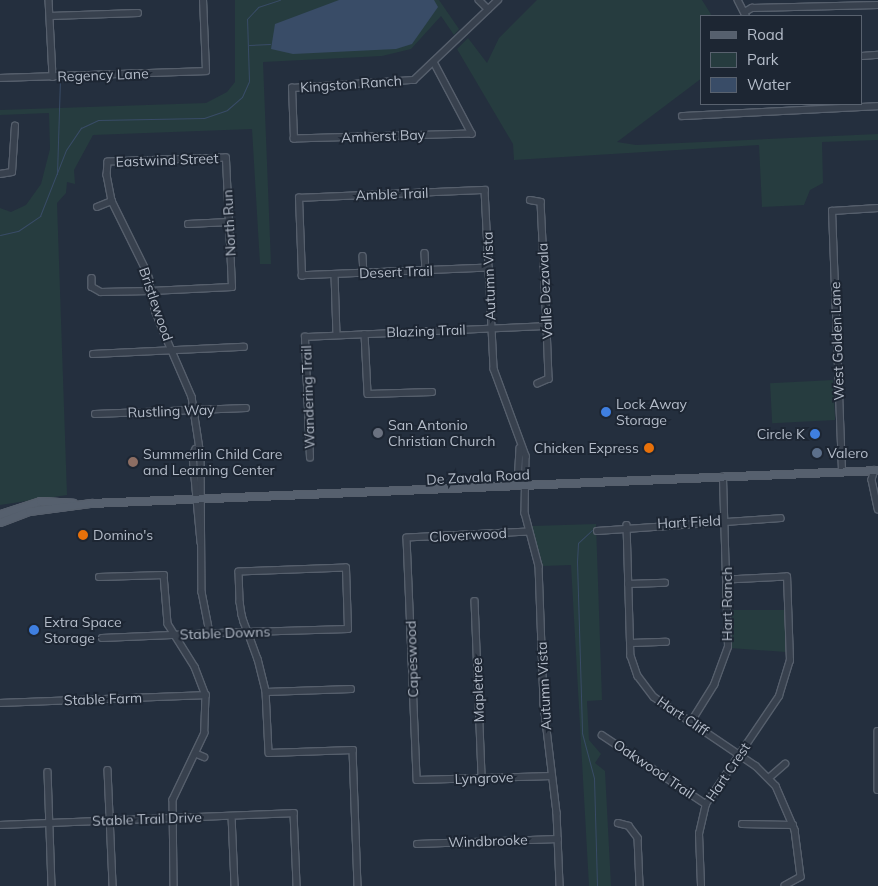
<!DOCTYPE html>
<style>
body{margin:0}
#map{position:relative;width:878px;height:886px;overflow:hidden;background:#242f3e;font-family:Mulish,sans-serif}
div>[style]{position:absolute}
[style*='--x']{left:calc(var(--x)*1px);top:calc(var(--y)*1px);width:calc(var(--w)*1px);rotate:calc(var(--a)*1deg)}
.green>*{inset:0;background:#263c3f;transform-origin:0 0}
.water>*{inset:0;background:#394c67}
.stream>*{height:1px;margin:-0.5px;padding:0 0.5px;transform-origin:0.5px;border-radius:0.5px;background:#394c67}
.roads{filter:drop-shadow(1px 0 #565f6c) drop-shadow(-1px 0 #565f6c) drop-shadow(0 1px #565f6c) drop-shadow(0 -1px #565f6c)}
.minor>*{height:5.5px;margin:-2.75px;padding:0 2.75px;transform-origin:2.75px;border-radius:2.75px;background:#38414e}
.major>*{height:7px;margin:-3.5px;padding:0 3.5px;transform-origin:3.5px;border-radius:3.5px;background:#56606e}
.dots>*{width:14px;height:14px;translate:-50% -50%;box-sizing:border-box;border:2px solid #1d2633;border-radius:50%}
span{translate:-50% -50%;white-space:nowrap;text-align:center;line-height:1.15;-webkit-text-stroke:4px #1d2633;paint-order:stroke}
.street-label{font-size:14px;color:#b4bcc9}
.poi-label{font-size:14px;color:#b4bcc9}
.left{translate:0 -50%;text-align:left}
.right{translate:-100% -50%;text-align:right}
.legend{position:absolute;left:700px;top:15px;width:162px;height:90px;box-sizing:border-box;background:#1d2633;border:1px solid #59626f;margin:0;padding:6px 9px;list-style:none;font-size:15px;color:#b4bcc9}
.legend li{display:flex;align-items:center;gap:10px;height:25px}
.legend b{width:25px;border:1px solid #59626f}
</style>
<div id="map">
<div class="green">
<i style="clip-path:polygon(235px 0,439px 0,459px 29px,454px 35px,441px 16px,411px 49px,382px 56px,263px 62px,271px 264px,260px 264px,252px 129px,93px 135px,74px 170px,75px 184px,67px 182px,66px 193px,57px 203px,67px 495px,0 505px,0 208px,11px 212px,26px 205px,41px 184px,50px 149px,49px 113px,0 115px,0 110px,206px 103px,227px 92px,235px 82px)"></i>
<i style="clip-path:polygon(537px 0,702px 0,712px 16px,702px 16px,702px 78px,617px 142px,636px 145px,878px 134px,878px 140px,822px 142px,823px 183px,810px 190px,804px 205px,762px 207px,759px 145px,514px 160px,513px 144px,457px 49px,468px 38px,487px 63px,499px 38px)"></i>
<i style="left:833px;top:380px;width:40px;height:63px;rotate:87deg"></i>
<i style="clip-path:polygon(596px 524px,602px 700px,587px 701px,589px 740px,601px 754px,595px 763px,605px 771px,611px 886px,589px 886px,571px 565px,543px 566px,532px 526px)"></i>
<i style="clip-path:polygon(732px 610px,784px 610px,786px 652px,730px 648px)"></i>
</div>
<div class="water">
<i style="clip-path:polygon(339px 0,434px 0,438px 7px,412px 44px,396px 49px,293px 54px,271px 49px,275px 24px)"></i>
</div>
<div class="stream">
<i style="--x:249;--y:45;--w:21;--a:-3"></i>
<i style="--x:57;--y:174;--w:94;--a:-88.2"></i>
<i style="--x:0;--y:235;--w:18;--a:-13"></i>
<i style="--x:18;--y:231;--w:27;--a:-34"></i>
<i style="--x:40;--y:216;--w:71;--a:-68.5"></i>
<i style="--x:66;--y:150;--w:27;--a:-56"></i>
<i style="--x:81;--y:128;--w:19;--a:-25"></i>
<i style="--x:98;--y:120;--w:106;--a:-1.1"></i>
<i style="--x:204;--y:118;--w:24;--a:-19"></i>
<i style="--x:227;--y:110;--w:20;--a:-41"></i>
<i style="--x:242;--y:97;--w:17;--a:-66"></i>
<i style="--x:249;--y:81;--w:62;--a:-91.8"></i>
<i style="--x:247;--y:19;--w:16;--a:-47"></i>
<i style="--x:258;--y:7;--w:23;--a:-18"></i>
<i style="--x:592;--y:530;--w:19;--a:137"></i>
<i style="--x:578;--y:543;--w:18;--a:93"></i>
<i style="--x:577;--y:561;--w:172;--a:88.3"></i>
<i style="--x:582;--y:733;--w:47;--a:75.1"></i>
<i style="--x:594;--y:778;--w:108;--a:88.4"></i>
</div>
<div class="roads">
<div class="minor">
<i style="--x:49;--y:0;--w:77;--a:87"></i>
<i style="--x:479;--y:0;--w:13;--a:45"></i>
<i style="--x:738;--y:0;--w:18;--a:63"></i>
<i style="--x:745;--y:12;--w:8;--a:-30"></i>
<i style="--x:752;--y:8;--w:126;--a:-1.4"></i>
<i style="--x:50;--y:16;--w:88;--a:-2"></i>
<i style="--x:862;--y:56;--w:16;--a:-4"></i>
<i style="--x:435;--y:64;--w:79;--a:62.1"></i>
<i style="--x:472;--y:134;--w:178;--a:178.4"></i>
<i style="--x:294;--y:139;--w:51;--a:-92.2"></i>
<i style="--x:292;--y:88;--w:122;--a:-3.8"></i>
<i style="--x:414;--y:80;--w:116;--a:-43.6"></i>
<i style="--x:0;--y:78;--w:206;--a:-1.9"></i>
<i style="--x:206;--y:71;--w:71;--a:-92.4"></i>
<i style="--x:682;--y:116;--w:196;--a:-2.9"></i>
<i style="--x:0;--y:174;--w:12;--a:-9"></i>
<i style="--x:12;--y:172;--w:46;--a:-86.3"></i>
<i style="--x:530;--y:200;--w:11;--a:10"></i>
<i style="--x:541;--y:202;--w:124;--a:87.2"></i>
<i style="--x:547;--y:326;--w:53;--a:87.8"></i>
<i style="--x:549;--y:379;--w:12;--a:156"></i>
<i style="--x:97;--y:207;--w:16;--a:-22"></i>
<i style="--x:188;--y:224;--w:41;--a:-2.8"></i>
<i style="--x:425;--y:253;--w:18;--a:87"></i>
<i style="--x:363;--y:256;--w:17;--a:87"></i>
<i style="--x:489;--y:268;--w:187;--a:177.6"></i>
<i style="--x:302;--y:276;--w:78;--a:-92.2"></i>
<i style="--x:299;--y:198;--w:186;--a:-2.5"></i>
<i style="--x:485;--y:190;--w:179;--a:87.1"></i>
<i style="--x:494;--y:369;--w:93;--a:69.8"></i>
<i style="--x:526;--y:456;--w:57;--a:91"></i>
<i style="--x:525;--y:513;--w:55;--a:75.2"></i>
<i style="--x:539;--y:566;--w:138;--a:87.9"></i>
<i style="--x:544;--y:704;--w:110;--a:83.2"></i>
<i style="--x:557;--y:813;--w:73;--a:87.6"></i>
<i style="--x:335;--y:275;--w:60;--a:88.1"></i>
<i style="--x:92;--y:278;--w:9;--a:90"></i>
<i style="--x:92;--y:287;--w:10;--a:29"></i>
<i style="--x:101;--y:292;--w:50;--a:-1.1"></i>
<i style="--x:151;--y:291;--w:81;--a:-2.8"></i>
<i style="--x:232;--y:287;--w:129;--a:-92.7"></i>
<i style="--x:226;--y:158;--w:118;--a:178.1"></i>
<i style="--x:108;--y:162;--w:13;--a:94"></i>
<i style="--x:107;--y:175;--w:26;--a:79"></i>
<i style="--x:112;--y:201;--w:81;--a:63.7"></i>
<i style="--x:148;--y:274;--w:6;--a:72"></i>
<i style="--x:150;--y:280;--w:11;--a:85"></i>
<i style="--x:151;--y:291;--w:22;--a:77"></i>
<i style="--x:156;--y:312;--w:19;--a:69"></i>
<i style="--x:163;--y:330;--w:73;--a:66.6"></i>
<i style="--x:192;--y:397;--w:60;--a:81.3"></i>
<i style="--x:201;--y:456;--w:136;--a:89.6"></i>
<i style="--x:202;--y:592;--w:42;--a:79"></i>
<i style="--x:365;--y:334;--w:60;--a:87.1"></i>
<i style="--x:368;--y:394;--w:64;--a:-1.8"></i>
<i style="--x:93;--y:354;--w:151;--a:-2.7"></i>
<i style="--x:95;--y:414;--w:151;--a:-2.3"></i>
<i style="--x:520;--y:448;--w:34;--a:93"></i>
<i style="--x:518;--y:482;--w:6;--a:39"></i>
<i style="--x:196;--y:449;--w:8;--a:113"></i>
<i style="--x:193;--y:456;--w:87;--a:84.7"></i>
<i style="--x:310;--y:458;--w:121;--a:-92.4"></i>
<i style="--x:305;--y:337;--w:242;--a:-2.6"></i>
<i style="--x:875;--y:470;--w:10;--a:107"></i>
<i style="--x:872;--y:480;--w:30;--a:78"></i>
<i style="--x:842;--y:471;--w:260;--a:-92.2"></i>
<i style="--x:832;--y:211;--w:46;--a:-3.7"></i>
<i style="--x:627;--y:525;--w:131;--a:88.3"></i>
<i style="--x:631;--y:656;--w:21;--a:71"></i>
<i style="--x:638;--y:676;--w:26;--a:53"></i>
<i style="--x:654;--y:697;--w:123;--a:34.1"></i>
<i style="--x:756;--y:766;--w:28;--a:45"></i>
<i style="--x:776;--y:786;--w:48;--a:66.6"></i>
<i style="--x:795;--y:830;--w:47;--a:82.7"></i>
<i style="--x:801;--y:877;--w:18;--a:151"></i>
<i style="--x:597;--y:531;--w:184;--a:-4"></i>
<i style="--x:529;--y:532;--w:122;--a:177.2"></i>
<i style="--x:407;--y:538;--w:242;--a:87.6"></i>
<i style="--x:417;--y:780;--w:135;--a:-1.7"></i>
<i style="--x:99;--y:577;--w:65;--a:-1.8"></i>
<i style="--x:164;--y:575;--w:49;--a:85.3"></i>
<i style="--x:168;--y:624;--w:51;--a:57.9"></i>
<i style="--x:195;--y:667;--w:30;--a:69"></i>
<i style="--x:206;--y:695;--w:38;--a:92"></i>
<i style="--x:205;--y:733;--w:74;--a:115.5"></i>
<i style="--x:173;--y:800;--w:86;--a:89.3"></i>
<i style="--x:628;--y:584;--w:37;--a:-2"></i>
<i style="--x:475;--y:601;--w:177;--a:87.7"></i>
<i style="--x:102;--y:638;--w:146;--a:-2.4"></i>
<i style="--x:248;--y:632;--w:100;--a:-1.7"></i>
<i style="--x:348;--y:629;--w:61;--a:-91.9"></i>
<i style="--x:346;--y:568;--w:107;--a:177.9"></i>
<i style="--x:239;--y:572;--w:30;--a:88"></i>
<i style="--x:240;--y:602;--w:13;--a:81"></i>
<i style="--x:242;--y:615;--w:7;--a:74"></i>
<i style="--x:244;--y:622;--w:11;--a:68"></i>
<i style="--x:248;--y:632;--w:29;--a:70"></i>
<i style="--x:258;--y:659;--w:33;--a:76"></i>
<i style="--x:266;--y:691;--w:62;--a:87.2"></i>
<i style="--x:269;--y:753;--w:84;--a:-2"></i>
<i style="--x:353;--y:750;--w:136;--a:87.9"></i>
<i style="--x:631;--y:643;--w:35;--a:-2"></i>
<i style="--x:266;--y:692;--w:85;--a:-2"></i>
<i style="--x:0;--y:703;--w:206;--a:-2.2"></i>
<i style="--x:691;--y:722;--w:44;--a:-58.1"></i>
<i style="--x:714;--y:685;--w:40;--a:-69.8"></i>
<i style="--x:728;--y:647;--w:170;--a:-91.7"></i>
<i style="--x:878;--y:731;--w:59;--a:90"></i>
<i style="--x:602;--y:735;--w:125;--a:33.6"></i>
<i style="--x:197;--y:754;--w:8;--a:23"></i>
<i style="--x:108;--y:770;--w:116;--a:87.5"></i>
<i style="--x:48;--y:772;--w:114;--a:88"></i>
<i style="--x:770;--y:777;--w:20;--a:-41"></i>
<i style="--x:232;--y:816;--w:70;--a:87.5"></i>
<i style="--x:618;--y:823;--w:11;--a:15"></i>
<i style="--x:629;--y:826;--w:15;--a:53"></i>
<i style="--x:638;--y:838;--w:48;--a:87.6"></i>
<i style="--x:742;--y:824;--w:51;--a:1.1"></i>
<i style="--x:0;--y:825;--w:294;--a:-2.3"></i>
<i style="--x:294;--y:813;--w:73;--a:87.6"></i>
<i style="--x:417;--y:844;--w:141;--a:-2"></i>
<i style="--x:701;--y:886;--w:52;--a:-92.2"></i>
<i style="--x:699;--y:834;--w:31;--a:-77"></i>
<i style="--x:706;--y:804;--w:130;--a:-55.9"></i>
<i style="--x:779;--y:696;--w:37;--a:-73"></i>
<i style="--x:790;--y:661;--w:84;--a:-92"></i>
<i style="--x:787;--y:577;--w:59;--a:177.1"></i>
</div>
<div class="major">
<i style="--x:0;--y:514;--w:42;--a:-18"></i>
<i style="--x:40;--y:501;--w:33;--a:3"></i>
<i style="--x:0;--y:522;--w:31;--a:-21"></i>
<i style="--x:29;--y:511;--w:63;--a:-7.4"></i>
<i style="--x:91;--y:503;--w:788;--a:-2.4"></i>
</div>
</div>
<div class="dots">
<i style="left:606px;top:412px;background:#3f7fe0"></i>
<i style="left:378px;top:433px;background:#6b7280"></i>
<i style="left:815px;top:434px;background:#3f7fe0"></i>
<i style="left:649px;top:448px;background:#e8710a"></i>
<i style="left:817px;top:453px;background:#5c6f8a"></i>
<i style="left:133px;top:462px;background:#8d6e63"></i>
<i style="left:83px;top:535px;background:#e8710a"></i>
<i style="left:34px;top:630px;background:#3f7fe0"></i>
</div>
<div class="street-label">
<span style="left:103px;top:75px;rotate:-2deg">Regency Lane</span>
<span style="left:351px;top:84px;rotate:-4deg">Kingston Ranch</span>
<span style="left:383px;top:136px;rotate:-2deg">Amherst Bay</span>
<span style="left:167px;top:160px;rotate:-2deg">Eastwind Street</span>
<span style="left:392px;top:194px;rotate:-2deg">Amble Trail</span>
<span style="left:229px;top:223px;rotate:-93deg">North Run</span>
<span style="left:396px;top:272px;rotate:-2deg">Desert Trail</span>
<span style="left:489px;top:276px;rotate:-92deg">Autumn Vista</span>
<span style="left:545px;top:291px;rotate:-93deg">Valle Dezavala</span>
<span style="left:156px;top:304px;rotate:71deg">Bristlewood</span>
<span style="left:426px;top:331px;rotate:-2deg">Blazing Trail</span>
<span style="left:837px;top:341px;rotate:-92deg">West Golden Lane</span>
<span style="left:308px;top:397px;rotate:-92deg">Wandering Trail</span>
<span style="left:171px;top:411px;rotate:-2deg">Rustling Way</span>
<span style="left:478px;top:477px;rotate:-3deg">De Zavala Road</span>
<span style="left:689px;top:522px;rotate:-3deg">Hart Field</span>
<span style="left:468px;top:535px;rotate:-3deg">Cloverwood</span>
<span style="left:727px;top:604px;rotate:-90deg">Hart Ranch</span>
<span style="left:225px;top:633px;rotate:-2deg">Stable Downs</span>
<span style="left:412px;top:659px;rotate:-92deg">Capeswood</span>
<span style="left:544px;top:686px;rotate:-93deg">Autumn Vista</span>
<span style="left:478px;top:690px;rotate:-92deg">Mapletree</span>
<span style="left:103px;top:699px;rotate:-2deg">Stable Farm</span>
<span style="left:683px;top:716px;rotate:34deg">Hart Cliff</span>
<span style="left:654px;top:769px;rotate:34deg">Oakwood Trail</span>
<span style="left:728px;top:772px;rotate:-56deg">Hart Crest</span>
<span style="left:484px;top:778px;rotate:-2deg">Lyngrove</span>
<span style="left:147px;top:819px;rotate:-2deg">Stable Trail Drive</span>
<span style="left:488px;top:841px;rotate:-2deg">Windbrooke</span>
</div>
<div class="poi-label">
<span class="left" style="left:616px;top:412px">Lock Away<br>Storage</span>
<span class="left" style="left:388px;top:433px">San Antonio<br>Christian Church</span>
<span class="right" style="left:805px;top:434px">Circle K</span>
<span class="right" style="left:639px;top:448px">Chicken Express</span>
<span class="left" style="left:827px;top:453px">Valero</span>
<span class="left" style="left:143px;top:462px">Summerlin Child Care<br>and Learning Center</span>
<span class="left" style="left:93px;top:535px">Domino's</span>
<span class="left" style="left:44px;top:630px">Extra Space<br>Storage</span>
</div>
<ul class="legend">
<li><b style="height:6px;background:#56606e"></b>Road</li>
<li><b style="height:14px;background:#263c3f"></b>Park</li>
<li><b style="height:14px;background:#394c67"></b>Water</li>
</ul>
</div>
